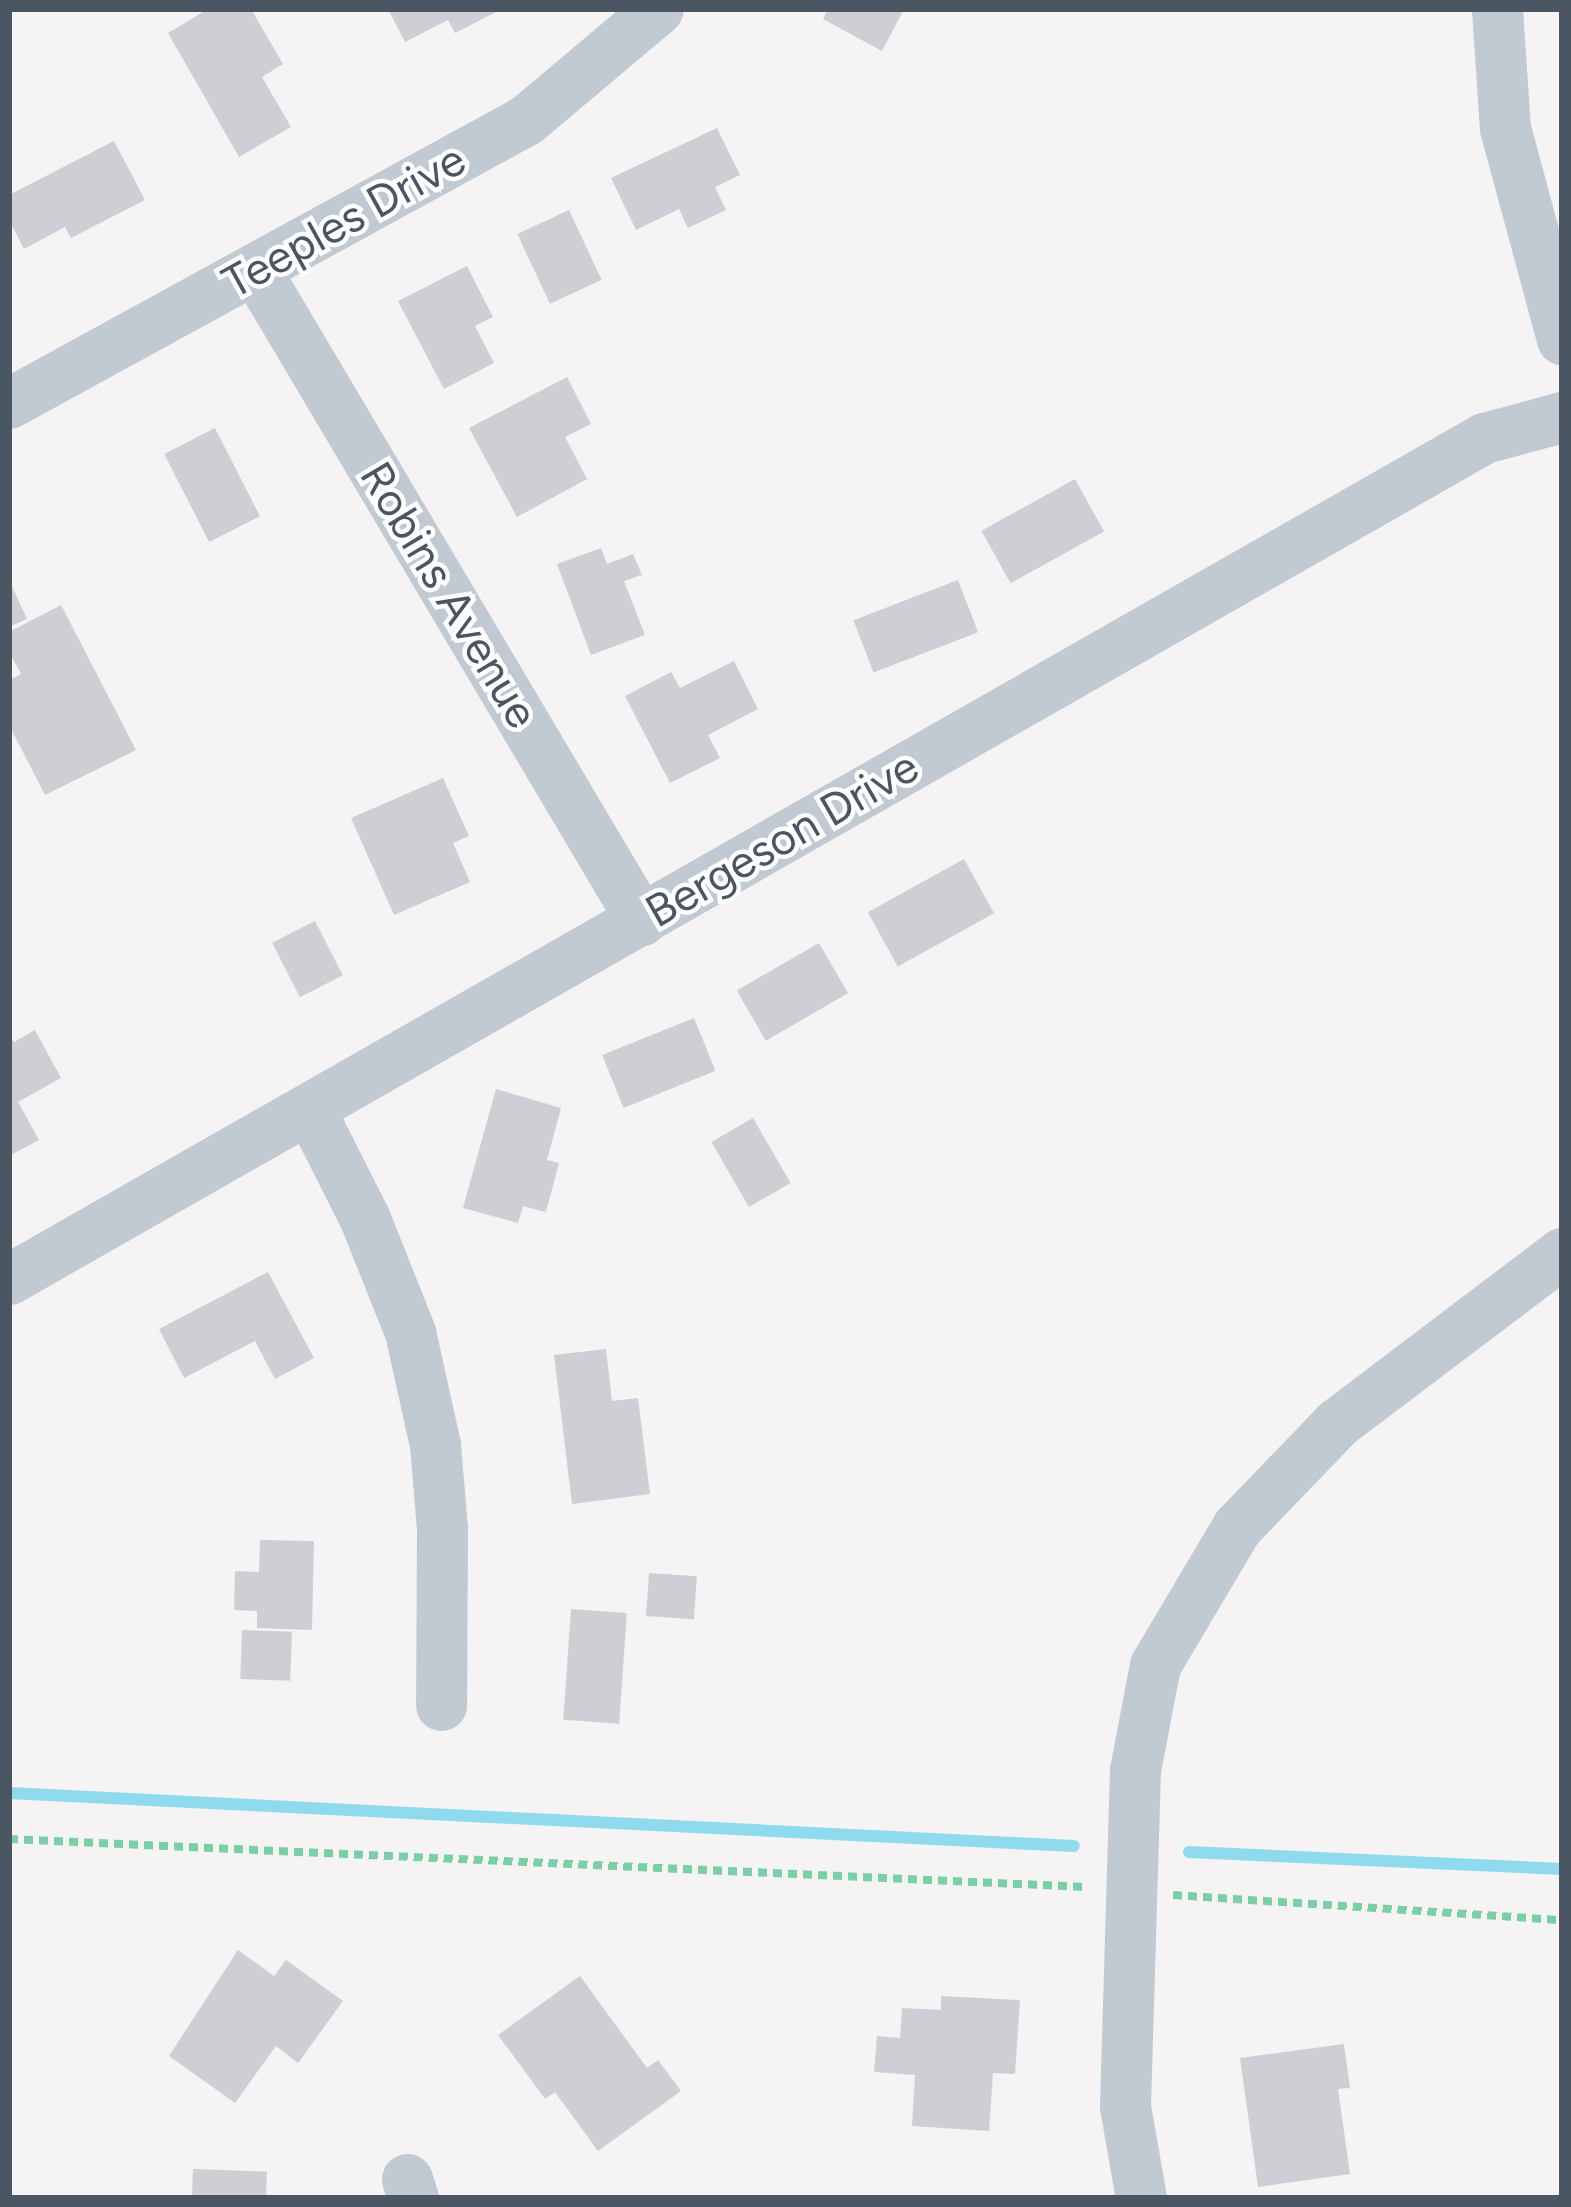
<!DOCTYPE html>
<style>
body{margin:0}
#map{position:relative;width:1571px;height:2207px;overflow:hidden;background:#f5f3f3;font-family:Figtree,sans-serif}
div>[style]{position:absolute}
[style*='--x']{left:calc(var(--x)*1px);top:calc(var(--y)*1px);width:calc(var(--w)*1px);rotate:calc(var(--a)*1deg)}
.stream>*{height:12px;margin:-6px;padding:0 6px;transform-origin:6px;border-radius:6px;background:#90daee}
.building>*{inset:0;background:#cdcfd5;transform-origin:0 0}
.path>*{height:8px;margin-top:-4px;transform-origin:0;background:repeating-linear-gradient(90deg,#7ad0a6 0 9px,transparent 0 15px)}
.minor>*{height:51px;margin:-25.5px;padding:0 25.5px;transform-origin:25.5px;border-radius:25.5px;background:#c1cad2}
span{translate:-50% -50%;white-space:nowrap;text-align:center;line-height:1.15;-webkit-text-stroke:9px #fff;paint-order:stroke}
.street-label{font-size:45px;color:#4a5661}
.frame{position:absolute;inset:0;border:12px solid #4a5661;pointer-events:none}
</style>
<div id="map">
<div class="stream">
<i style="--x:9;--y:1793;--w:1066;--a:2.85"></i>
<i style="--x:1189;--y:1852;--w:373;--a:2.6"></i>
</div>
<div class="building">
<i style="clip-path:polygon(208px 9px,251px 9px,283px 64px,262px 77px,291px 127px,239px 157px,168px 33px)"></i>
<i style="clip-path:polygon(388px 9px,502px 9px,455px 33px,448px 20px,405px 42px)"></i>
<i style="clip-path:polygon(828px 9px,904px 9px,882px 51px,823px 19px)"></i>
<i style="clip-path:polygon(717px 128px,740px 175px,715px 187px,726px 210px,688px 228px,679px 209px,636px 230px,611px 178px)"></i>
<i style="clip-path:polygon(114px 141px,145px 200px,71px 238px,65px 227px,24px 249px,9px 220px,9px 195px)"></i>
<i style="left:569px;top:210px;width:77px;height:57px;rotate:65deg"></i>
<i style="clip-path:polygon(467px 266px,493px 317px,475px 326px,494px 363px,444px 389px,398px 301px)"></i>
<i style="clip-path:polygon(567px 377px,591px 424px,565px 437px,587px 479px,517px 517px,469px 428px)"></i>
<i style="left:215px;top:428px;width:99px;height:57px;rotate:63deg"></i>
<i style="left:1075px;top:479px;width:60px;height:107px;rotate:61deg"></i>
<i style="clip-path:polygon(601px 548px,607px 564px,633px 554px,642px 575px,624px 581px,645px 635px,591px 655px,557px 564px)"></i>
<i style="clip-path:polygon(9px 580px,27px 619px,9px 627px)"></i>
<i style="left:958px;top:580px;width:56px;height:112px;rotate:69deg"></i>
<i style="clip-path:polygon(61px 605px,136px 750px,45px 795px,9px 725px,9px 680px,21px 674px,9px 652px,9px 632px)"></i>
<i style="clip-path:polygon(734px 661px,758px 709px,708px 735px,720px 758px,670px 783px,625px 696px,671px 672px,680px 688px)"></i>
<i style="clip-path:polygon(443px 778px,469px 836px,453px 843px,470px 882px,394px 915px,351px 818px)"></i>
<i style="left:964px;top:859px;width:62px;height:110px;rotate:61deg"></i>
<i style="left:315px;top:921px;width:61px;height:48px;rotate:63deg"></i>
<i style="left:819px;top:943px;width:58px;height:95px;rotate:60deg"></i>
<i style="left:694px;top:1018px;width:57px;height:99px;rotate:68deg"></i>
<i style="clip-path:polygon(35px 1030px,61px 1078px,18px 1102px,39px 1140px,9px 1156px,9px 1033px,14px 1042px)"></i>
<i style="clip-path:polygon(496px 1089px,561px 1108px,547px 1160px,559px 1163px,546px 1212px,523px 1206px,518px 1223px,463px 1208px)"></i>
<i style="left:753px;top:1118px;width:75px;height:48px;rotate:60deg"></i>
<i style="clip-path:polygon(268px 1272px,314px 1358px,275px 1379px,255px 1341px,184px 1378px,159px 1329px)"></i>
<i style="clip-path:polygon(606px 1349px,612px 1401px,638px 1398px,650px 1494px,572px 1504px,554px 1355px)"></i>
<i style="clip-path:polygon(260px 1540px,314px 1541px,312px 1630px,257px 1628px,257px 1611px,234px 1610px,235px 1571px,259px 1572px)"></i>
<i style="left:649px;top:1573px;width:48px;height:43px;rotate:4deg"></i>
<i style="left:571px;top:1609px;width:56px;height:111px;rotate:4deg"></i>
<i style="left:242px;top:1630px;width:50px;height:49px;rotate:2deg"></i>
<i style="clip-path:polygon(238px 1950px,274px 1976px,286px 1960px,343px 2001px,298px 2063px,276px 2046px,235px 2103px,169px 2056px)"></i>
<i style="clip-path:polygon(580px 1976px,647px 2068px,658px 2060px,681px 2091px,598px 2151px,555px 2092px,545px 2099px,498px 2035px)"></i>
<i style="clip-path:polygon(941px 1996px,1020px 2000px,1015px 2074px,993px 2073px,989px 2131px,912px 2126px,915px 2075px,874px 2072px,877px 2036px,900px 2038px,902px 2008px,941px 2010px)"></i>
<i style="clip-path:polygon(1344px 2044px,1350px 2088px,1338px 2089px,1350px 2174px,1258px 2187px,1240px 2058px)"></i>
<i style="left:193px;top:2169px;width:74px;height:29px;rotate:2deg"></i>
</div>
<div class="path">
<i style="--x:9;--y:1839;--w:1078;--a:2.55"></i>
<i style="--x:1173;--y:1895;--w:390;--a:3.7"></i>
</div>
<div class="minor">
<i style="--x:1497;--y:9;--w:119;--a:86.2"></i>
<i style="--x:1505;--y:128;--w:219;--a:74.9"></i>
<i style="--x:256;--y:271;--w:755;--a:59.32"></i>
<i style="--x:9;--y:403;--w:589;--a:-28.7"></i>
<i style="--x:526;--y:120;--w:172;--a:-40.1"></i>
<i style="--x:310;--y:1110;--w:122;--a:63.2"></i>
<i style="--x:365;--y:1219;--w:122;--a:68.3"></i>
<i style="--x:410;--y:1332;--w:116;--a:77.5"></i>
<i style="--x:435;--y:1445;--w:84;--a:85.2"></i>
<i style="--x:442;--y:1529;--w:176;--a:90.3"></i>
<i style="--x:9;--y:1279;--w:1698;--a:-29.69"></i>
<i style="--x:1484;--y:438;--w:81;--a:-15.1"></i>
<i style="--x:407;--y:2179;--w:20;--a:72"></i>
<i style="--x:1141;--y:2198;--w:93;--a:-99.9"></i>
<i style="--x:1125;--y:2106;--w:336;--a:-88.3"></i>
<i style="--x:1135;--y:1770;--w:107;--a:-79.2"></i>
<i style="--x:1155;--y:1665;--w:161;--a:-59.3"></i>
<i style="--x:1237;--y:1527;--w:144;--a:-46.1"></i>
<i style="--x:1337;--y:1423;--w:282;--a:-37.1"></i>
</div>
<div class="street-label">
<span style="left:344px;top:221px;rotate:-29deg">Teeples Drive</span>
<span style="left:449px;top:595px;rotate:59deg">Robins Avenue</span>
<span style="left:782px;top:839px;rotate:-30deg">Bergeson Drive</span>
</div>
<div class="frame"></div>
</div>
